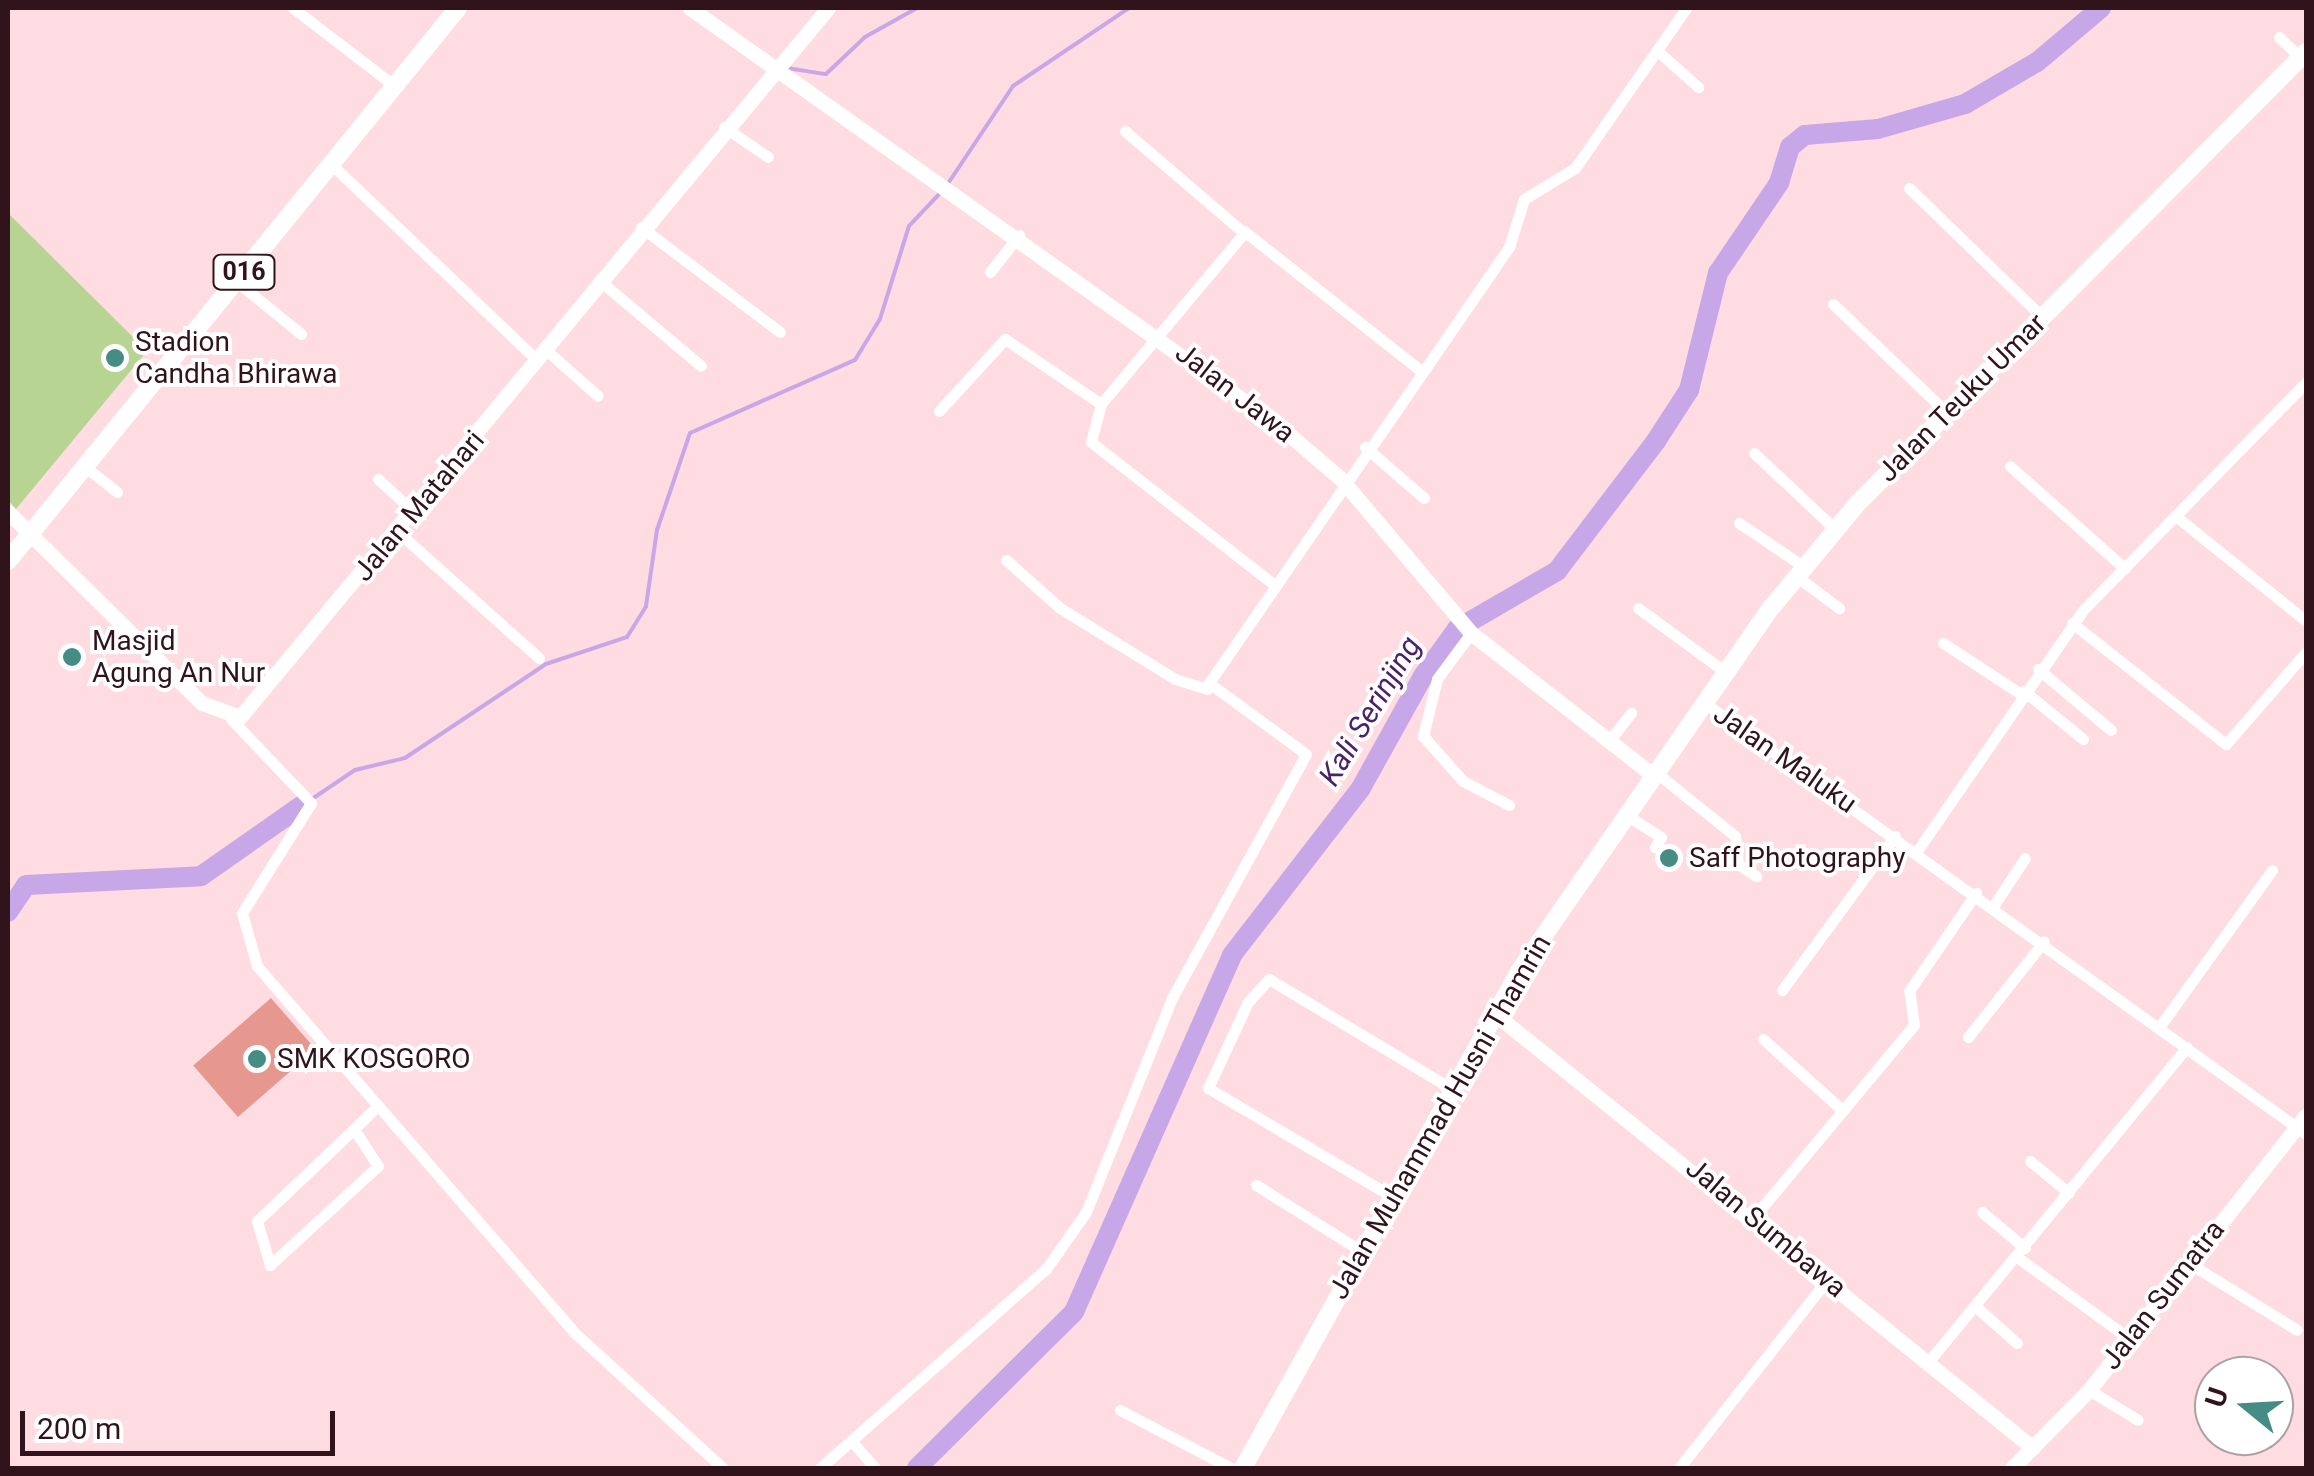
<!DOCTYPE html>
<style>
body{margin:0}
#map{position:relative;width:2314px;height:1476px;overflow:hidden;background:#fedce2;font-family:Roboto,sans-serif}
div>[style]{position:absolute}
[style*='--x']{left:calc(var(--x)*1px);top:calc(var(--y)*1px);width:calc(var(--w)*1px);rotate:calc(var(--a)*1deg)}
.green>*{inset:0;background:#b8d492}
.stream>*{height:4px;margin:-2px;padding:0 2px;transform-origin:2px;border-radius:2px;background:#c7a7e8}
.river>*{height:20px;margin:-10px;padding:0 10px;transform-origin:10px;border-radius:10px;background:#c7a7e8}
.building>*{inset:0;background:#e6988f;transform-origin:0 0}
.minor>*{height:11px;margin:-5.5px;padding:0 5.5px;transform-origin:5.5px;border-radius:5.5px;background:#fff}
.tertiary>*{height:15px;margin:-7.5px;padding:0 7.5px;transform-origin:7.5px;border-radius:7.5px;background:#fff}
.secondary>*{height:18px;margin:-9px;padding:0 9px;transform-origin:9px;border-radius:9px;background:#fff}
.primary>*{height:18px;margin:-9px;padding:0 9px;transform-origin:9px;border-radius:9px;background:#fff}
.dots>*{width:28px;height:28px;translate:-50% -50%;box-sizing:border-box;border:5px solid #fff;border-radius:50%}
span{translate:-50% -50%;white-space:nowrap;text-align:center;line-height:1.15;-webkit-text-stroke:8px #fff;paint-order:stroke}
.shield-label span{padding:2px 8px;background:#fff;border:2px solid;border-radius:8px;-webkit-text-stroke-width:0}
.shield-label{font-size:25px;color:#31141b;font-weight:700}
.poi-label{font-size:28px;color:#31141b}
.left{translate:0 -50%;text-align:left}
.street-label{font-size:28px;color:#31141b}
.water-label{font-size:30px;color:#4b216c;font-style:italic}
.frame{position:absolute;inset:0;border:10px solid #31141b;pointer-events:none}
.north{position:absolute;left:2194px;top:1356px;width:100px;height:100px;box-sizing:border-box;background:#fff;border:2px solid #ada1a4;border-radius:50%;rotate:288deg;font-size:28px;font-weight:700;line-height:40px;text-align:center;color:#31141b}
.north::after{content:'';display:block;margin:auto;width:35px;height:45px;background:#458c85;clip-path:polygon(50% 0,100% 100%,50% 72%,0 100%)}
.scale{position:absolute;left:20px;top:1411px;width:315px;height:45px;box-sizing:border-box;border:5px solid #31141b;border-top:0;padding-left:12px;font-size:30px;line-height:35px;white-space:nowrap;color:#31141b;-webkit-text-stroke:8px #fff;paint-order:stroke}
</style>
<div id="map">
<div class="green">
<i style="clip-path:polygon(8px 213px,147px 351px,16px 509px,8px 500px)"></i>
</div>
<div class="stream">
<i style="--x:787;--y:68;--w:39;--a:9"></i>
<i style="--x:826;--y:74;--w:54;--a:-43.5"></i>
<i style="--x:865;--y:37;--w:60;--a:-29.1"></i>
<i style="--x:947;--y:185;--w:119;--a:-56.3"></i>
<i style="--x:1013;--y:86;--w:140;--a:-33.9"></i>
<i style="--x:312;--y:799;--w:52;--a:-34"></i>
<i style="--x:355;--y:770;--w:51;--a:-13.5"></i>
<i style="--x:405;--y:758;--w:169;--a:-33.7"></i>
<i style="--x:546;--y:664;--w:85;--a:-18.4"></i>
<i style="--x:627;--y:637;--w:36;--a:-58"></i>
<i style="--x:646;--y:606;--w:77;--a:-81.8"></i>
<i style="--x:657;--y:530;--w:102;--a:-71.2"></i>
<i style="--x:690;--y:433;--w:180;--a:-23.9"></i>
<i style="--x:855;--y:360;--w:48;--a:-58.6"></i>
<i style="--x:880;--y:319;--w:97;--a:-72.7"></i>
<i style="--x:909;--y:226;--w:47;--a:-46.7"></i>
</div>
<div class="river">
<i style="--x:8;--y:912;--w:32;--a:-56"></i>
<i style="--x:26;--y:885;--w:175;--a:-2.9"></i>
<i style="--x:201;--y:876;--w:122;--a:-35"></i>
<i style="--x:917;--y:1468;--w:221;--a:-44.8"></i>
<i style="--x:1074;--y:1312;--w:390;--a:-66.1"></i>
<i style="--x:1232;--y:955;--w:211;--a:-52.3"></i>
<i style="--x:1361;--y:788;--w:128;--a:-61"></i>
<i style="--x:1423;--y:676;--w:58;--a:-54.1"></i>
<i style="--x:1457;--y:629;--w:116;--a:-30.1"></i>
<i style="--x:1557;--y:571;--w:163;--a:-52.7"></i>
<i style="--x:1656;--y:441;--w:61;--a:-57.1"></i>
<i style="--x:1689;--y:390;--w:121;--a:-76.1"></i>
<i style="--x:1718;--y:273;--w:109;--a:-55.9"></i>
<i style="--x:1779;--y:183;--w:38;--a:-73"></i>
<i style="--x:1790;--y:147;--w:19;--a:-39"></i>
<i style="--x:1805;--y:135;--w:73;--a:-4.7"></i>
<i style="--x:1878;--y:129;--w:91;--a:-16"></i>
<i style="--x:1965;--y:104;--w:83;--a:-30.3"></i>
<i style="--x:2037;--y:62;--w:84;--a:-40.2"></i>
</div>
<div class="building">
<i style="left:271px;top:998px;width:68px;height:103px;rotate:49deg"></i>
</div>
<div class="minor">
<i style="--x:293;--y:8;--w:125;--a:37.5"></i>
<i style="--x:2279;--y:37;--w:30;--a:44"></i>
<i style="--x:1661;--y:54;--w:50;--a:41.7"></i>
<i style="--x:724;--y:127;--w:53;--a:34.3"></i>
<i style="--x:1125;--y:131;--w:157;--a:40.6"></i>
<i style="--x:1244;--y:233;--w:223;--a:129.9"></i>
<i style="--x:1101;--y:404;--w:39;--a:105"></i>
<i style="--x:1091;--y:442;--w:228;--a:37.9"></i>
<i style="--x:330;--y:163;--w:287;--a:43.6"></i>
<i style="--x:1909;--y:188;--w:185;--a:44.1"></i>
<i style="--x:641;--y:227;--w:174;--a:37.1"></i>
<i style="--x:1244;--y:231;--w:226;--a:38.3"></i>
<i style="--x:990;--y:272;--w:47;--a:-51.9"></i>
<i style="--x:599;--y:280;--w:133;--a:40.1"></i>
<i style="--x:236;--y:281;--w:84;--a:39.2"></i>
<i style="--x:1833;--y:304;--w:156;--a:43.7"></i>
<i style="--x:546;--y:350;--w:69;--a:41.5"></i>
<i style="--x:939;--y:411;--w:98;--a:-47.5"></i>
<i style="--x:1005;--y:339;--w:116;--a:34.1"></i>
<i style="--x:1365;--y:447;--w:78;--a:40.8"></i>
<i style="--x:1754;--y:453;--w:111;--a:43.2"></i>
<i style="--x:84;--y:466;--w:42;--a:38.2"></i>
<i style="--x:2010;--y:466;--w:154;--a:41.8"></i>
<i style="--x:378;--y:479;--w:49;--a:42.5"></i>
<i style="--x:2178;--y:518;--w:164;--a:38.8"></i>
<i style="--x:1739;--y:523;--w:77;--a:33.9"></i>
<i style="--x:398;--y:532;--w:189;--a:41.8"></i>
<i style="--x:1006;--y:560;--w:72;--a:41.6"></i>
<i style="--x:1060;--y:608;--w:135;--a:31.7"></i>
<i style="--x:1175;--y:679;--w:34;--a:17"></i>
<i style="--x:1796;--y:576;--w:54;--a:36.7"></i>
<i style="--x:1638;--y:608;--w:107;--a:36.2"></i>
<i style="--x:2072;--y:623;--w:196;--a:38.2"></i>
<i style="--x:2226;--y:744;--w:122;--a:-49"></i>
<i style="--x:1471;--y:633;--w:57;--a:126.5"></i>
<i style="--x:1437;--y:679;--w:59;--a:103.8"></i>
<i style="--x:1423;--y:736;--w:60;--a:48.4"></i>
<i style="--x:1463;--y:781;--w:52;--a:27.6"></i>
<i style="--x:1943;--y:643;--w:93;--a:33.2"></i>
<i style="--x:2038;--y:669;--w:95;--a:39.9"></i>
<i style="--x:2024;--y:691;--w:76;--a:39.1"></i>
<i style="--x:1702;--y:701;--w:743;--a:35.64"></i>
<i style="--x:231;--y:719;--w:116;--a:46.4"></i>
<i style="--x:311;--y:803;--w:130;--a:122.1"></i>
<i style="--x:242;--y:913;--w:55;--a:74.2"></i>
<i style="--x:257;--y:966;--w:487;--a:49.1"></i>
<i style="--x:576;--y:1334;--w:199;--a:42.4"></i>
<i style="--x:1609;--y:741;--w:36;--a:-52"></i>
<i style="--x:1653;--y:770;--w:105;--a:38.8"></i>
<i style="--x:1735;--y:836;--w:28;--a:84"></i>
<i style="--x:1738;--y:864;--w:22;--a:34"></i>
<i style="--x:1623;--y:813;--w:45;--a:32.3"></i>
<i style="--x:1661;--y:837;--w:12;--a:121"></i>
<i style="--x:1917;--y:851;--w:294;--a:-55.4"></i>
<i style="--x:2084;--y:609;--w:318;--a:-45.6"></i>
<i style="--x:1994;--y:905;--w:56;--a:-56.6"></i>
<i style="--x:1782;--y:990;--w:191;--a:-53.7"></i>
<i style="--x:2160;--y:1026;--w:192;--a:-54.3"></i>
<i style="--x:1968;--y:1037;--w:122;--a:-51.6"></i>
<i style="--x:1763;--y:1039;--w:105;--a:41.9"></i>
<i style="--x:354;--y:1129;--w:44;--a:57"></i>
<i style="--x:378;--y:1166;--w:147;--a:137.5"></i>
<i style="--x:270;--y:1265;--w:46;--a:-106.5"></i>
<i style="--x:257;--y:1221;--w:134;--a:-43.5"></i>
<i style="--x:354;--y:1129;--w:30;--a:-45"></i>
<i style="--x:2030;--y:1161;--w:50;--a:39.4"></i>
<i style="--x:1256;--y:1185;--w:126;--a:32.1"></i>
<i style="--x:1393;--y:1197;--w:215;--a:-149.5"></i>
<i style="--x:1208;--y:1088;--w:95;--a:-65.1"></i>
<i style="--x:1248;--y:1002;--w:31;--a:-48"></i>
<i style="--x:1269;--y:979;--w:214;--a:31"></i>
<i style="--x:1982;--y:1212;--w:56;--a:39.9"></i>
<i style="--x:1754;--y:1217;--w:250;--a:-50.2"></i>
<i style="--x:1914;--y:1025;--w:34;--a:-98"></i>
<i style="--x:1909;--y:991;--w:119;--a:-55.6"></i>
<i style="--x:2017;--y:1257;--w:140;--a:36"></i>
<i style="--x:2187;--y:1262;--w:129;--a:31.7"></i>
<i style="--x:1975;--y:1306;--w:56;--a:41.4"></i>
<i style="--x:1929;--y:1361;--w:406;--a:-50.6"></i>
<i style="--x:2089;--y:1390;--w:57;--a:31.5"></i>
<i style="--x:1120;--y:1410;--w:125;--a:27.6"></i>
<i style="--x:855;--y:1445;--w:30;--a:49"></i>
<i style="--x:820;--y:1468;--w:301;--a:-41.4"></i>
<i style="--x:1046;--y:1269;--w:70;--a:-54.9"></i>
<i style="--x:1086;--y:1212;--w:231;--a:-68.1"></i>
<i style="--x:1172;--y:998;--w:278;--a:-61.2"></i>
<i style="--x:1306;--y:754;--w:120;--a:-143.8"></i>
<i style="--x:1209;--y:683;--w:529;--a:-55.47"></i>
<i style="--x:1509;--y:247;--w:50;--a:-72.6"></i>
<i style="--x:1524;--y:199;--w:60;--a:-31.3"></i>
<i style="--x:1575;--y:168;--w:195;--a:-55.2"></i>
<i style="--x:1679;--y:1468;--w:239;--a:-51.8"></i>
</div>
<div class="tertiary">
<i style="--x:690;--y:8;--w:721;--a:35.34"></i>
<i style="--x:1278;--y:425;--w:83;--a:40.6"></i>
<i style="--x:1341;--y:479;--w:202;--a:49.8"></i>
<i style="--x:1471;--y:633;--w:227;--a:38"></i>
<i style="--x:8;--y:512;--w:272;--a:44.6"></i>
<i style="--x:202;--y:703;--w:40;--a:20.2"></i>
<i style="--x:240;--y:717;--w:921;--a:-50.33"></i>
<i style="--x:1495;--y:1014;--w:691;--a:38.89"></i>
<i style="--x:2012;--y:1468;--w:110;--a:-45.4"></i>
<i style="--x:2089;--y:1390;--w:350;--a:-51.7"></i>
</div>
<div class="secondary">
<i style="--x:1243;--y:1468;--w:570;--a:-60.92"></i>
<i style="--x:1520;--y:970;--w:441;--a:-55.3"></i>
<i style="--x:1771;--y:608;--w:135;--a:-50.4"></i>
<i style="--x:1857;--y:504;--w:637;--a:-45.19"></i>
</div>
<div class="primary">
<i style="--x:8;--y:561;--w:713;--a:-50.86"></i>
</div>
<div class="dots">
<i style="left:115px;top:358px;background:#458c85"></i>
<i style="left:72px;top:657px;background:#458c85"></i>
<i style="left:1669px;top:858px;background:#458c85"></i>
<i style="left:257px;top:1059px;background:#458c85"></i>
</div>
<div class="shield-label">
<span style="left:244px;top:272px">016</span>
</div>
<div class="poi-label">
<span class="left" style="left:135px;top:358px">Stadion<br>Candha Bhirawa</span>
<span class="left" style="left:92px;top:657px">Masjid<br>Agung An Nur</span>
<span class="left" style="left:1689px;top:858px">Saff Photography</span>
<span class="left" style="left:277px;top:1059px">SMK KOSGORO</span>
</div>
<div class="street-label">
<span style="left:1235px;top:393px;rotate:38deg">Jalan Jawa</span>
<span style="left:1962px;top:398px;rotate:-45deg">Jalan Teuku Umar</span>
<span style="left:419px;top:506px;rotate:-50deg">Jalan Matahari</span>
<span style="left:1785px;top:759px;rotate:35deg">Jalan Maluku</span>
<span style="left:1440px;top:1117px;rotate:-60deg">Jalan Muhammad Husni Thamrin</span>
<span style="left:1766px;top:1228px;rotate:40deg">Jalan Sumbawa</span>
<span style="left:2163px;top:1295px;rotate:-52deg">Jalan Sumatra</span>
</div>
<div class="water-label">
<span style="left:1370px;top:711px;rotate:-59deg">Kali Serinjing</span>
</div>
<div class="frame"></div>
<div class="north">U</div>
<div class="scale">200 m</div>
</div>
